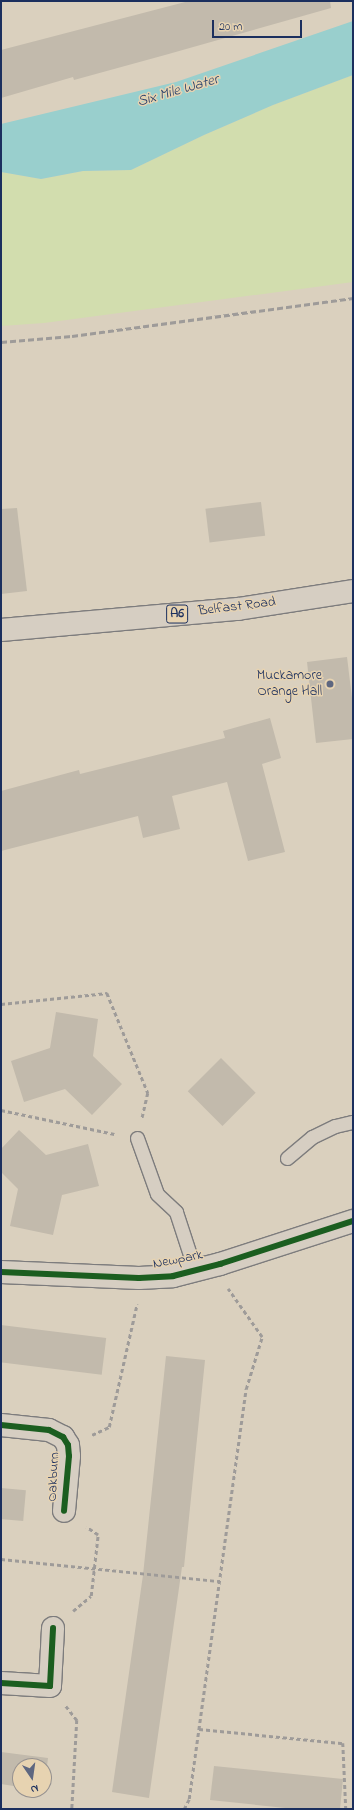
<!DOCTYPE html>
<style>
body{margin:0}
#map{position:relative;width:354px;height:1810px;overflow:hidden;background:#dad0be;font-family:"Indie Flower",sans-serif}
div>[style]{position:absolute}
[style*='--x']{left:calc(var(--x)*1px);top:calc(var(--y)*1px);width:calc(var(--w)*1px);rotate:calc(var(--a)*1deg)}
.green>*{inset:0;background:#d2ddae}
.water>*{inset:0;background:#99cfcd}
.building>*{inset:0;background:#c2baac;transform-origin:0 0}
.path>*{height:2.5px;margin-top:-1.25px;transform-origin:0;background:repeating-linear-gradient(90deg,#9e9b99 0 4px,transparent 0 7px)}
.roads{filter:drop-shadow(1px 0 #7d7c7d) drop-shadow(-1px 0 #7d7c7d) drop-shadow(0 1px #7d7c7d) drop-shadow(0 -1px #7d7c7d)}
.lane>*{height:13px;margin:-6.5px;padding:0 6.5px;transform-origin:6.5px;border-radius:6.5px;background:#d6cec2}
.street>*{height:22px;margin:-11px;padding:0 11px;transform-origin:11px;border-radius:11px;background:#d6cec2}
.primary>*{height:22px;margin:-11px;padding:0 11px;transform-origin:11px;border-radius:11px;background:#d6cec2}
.rail>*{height:3px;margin-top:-1.5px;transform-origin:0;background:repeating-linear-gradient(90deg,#9e9b99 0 6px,transparent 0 9px)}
.cycleway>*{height:6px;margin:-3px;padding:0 3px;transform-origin:3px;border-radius:3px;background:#1b5e20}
.dots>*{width:11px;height:11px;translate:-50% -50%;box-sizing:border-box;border:2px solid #e7d3b1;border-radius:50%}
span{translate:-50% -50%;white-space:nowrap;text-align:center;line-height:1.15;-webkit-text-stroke:3px #e7d3b1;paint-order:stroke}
.shield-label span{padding:1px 3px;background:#e7d3b1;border:1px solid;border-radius:3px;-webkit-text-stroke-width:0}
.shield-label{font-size:13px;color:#1b2f5e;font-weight:700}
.street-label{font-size:14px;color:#1b2f5e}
.poi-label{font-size:14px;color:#1b2f5e}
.right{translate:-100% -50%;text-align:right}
.water-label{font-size:15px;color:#253f6a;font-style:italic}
.frame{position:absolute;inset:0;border:2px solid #1b2f5e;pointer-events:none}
.north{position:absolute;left:12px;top:1758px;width:40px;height:40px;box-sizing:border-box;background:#e7d3b1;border:1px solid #959190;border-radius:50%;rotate:167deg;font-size:11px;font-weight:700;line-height:16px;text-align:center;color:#1b2f5e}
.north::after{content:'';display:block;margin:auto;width:14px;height:18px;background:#5e6780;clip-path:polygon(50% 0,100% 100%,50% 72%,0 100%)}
.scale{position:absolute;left:212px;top:20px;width:90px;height:18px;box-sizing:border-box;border:2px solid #1b2f5e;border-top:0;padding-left:5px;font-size:12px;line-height:14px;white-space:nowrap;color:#1b2f5e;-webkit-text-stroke:3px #e7d3b1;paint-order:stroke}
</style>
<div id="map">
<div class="green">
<i style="clip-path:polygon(353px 75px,353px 282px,44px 323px,1px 326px,1px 172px,41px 179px,83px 171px,131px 170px,204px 135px,273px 105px)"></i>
</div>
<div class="water">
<i style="clip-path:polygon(353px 21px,353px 75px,273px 105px,204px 135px,131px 170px,83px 171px,41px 179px,1px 172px,1px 124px,176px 82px)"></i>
</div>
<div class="building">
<i style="clip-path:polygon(189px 1px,330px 1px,331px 8px,165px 55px,74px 80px,73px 77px,1px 98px,1px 50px)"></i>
<i style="left:261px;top:502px;width:34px;height:56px;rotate:83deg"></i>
<i style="clip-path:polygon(17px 508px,27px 591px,1px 594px,1px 509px)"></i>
<i style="clip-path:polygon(347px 657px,353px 706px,353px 739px,316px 743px,307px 662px)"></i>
<i style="clip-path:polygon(270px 718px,281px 758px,262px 764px,285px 852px,248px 861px,227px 782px,172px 796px,180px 829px,143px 838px,138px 816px,1px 851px,1px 791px,79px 770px,80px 774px,225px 738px,223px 731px)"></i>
<i style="clip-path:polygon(56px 1012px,98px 1019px,93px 1056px,122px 1084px,92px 1115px,65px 1089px,24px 1102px,11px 1061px,50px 1048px)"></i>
<i style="left:221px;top:1058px;width:49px;height:47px;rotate:45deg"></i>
<i style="clip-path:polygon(19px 1130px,46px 1155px,88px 1144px,99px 1186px,62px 1195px,53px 1235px,10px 1226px,18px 1189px,1px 1172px,1px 1149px)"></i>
<i style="left:1px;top:1325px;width:106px;height:37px;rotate:7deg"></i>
<i style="clip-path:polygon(166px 1356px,205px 1360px,184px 1567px,182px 1567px,149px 1798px,112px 1792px,143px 1575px)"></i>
<i style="left:1px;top:1488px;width:25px;height:31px;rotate:5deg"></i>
<i style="clip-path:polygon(1px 1752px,48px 1758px,44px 1790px,44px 1766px,20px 1766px,20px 1787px,1px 1784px)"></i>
<i style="clip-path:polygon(214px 1766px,343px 1779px,340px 1809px,295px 1809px,210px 1800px)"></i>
</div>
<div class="path">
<i style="--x:1;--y:1004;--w:107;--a:-5.9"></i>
<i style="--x:107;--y:993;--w:108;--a:67.7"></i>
<i style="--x:148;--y:1093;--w:26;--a:103"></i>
<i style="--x:1;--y:1110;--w:116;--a:11.9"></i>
<i style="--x:92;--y:1435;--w:19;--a:-25"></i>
<i style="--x:109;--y:1427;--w:126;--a:-77.2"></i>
<i style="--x:1;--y:1559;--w:219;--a:5.8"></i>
<i style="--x:73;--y:1611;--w:23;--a:-40"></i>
<i style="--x:91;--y:1596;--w:61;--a:-83.5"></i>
<i style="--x:98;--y:1535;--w:14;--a:-146"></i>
<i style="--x:66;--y:1706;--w:18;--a:52"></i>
<i style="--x:77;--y:1720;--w:89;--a:93.2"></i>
<i style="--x:199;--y:1729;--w:145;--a:5.6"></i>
<i style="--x:343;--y:1743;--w:66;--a:87.4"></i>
<i style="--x:184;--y:1809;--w:11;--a:-63"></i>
<i style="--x:189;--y:1799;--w:414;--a:-82.1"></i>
<i style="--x:246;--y:1389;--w:54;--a:-72.9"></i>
<i style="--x:262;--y:1337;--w:59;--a:-125.3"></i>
</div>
<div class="roads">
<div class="lane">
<i style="--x:137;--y:1138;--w:59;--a:70.3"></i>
<i style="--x:157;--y:1194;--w:26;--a:43"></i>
<i style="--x:176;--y:1212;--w:61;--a:71.9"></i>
<i style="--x:287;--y:1158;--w:33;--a:-40"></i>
<i style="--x:312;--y:1137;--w:25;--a:-26"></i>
<i style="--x:335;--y:1126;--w:18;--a:-13"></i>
</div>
<div class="street">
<i style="--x:1;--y:1272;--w:138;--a:2.5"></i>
<i style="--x:139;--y:1278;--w:34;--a:-3"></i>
<i style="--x:173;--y:1276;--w:49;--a:-14.3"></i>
<i style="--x:220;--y:1264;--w:140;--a:-17.9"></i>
<i style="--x:1;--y:1425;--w:48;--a:5.9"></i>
<i style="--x:49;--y:1430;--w:16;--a:27"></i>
<i style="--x:63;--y:1437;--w:9;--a:58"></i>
<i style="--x:68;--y:1445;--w:11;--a:85"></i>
<i style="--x:69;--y:1456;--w:55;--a:95.2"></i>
<i style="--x:1;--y:1683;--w:49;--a:3.5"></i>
<i style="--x:50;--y:1686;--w:58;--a:-87"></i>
</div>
<div class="primary">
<i style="--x:1;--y:630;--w:238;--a:-5.1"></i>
<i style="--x:238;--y:609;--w:116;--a:-8.9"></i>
</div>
</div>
<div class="rail">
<i style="--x:1;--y:342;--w:71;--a:-4.8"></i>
<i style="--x:72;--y:336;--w:284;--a:-7.7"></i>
</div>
<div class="cycleway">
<i style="--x:1;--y:1272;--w:138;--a:2.5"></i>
<i style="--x:139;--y:1278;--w:34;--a:-3"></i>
<i style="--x:173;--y:1276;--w:49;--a:-14.3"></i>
<i style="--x:220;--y:1264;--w:140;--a:-17.9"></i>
<i style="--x:1;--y:1425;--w:48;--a:5.9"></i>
<i style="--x:49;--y:1430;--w:16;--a:27"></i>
<i style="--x:63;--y:1437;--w:9;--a:58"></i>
<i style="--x:68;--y:1445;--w:11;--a:85"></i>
<i style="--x:69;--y:1456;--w:55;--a:95.2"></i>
<i style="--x:1;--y:1683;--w:49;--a:3.5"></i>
<i style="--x:50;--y:1686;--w:58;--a:-87"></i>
</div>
<div class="dots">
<i style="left:330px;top:684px;background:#5e6780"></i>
</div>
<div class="shield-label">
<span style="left:177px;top:614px">A6</span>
</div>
<div class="street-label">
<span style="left:237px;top:607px;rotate:-7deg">Belfast Road</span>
<span style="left:178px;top:1260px;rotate:-11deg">Newpark</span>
<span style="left:54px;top:1477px;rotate:-87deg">Oakburn</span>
</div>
<div class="poi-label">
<span class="right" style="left:322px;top:684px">Muckamore<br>Orange Hall</span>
</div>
<div class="water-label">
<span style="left:178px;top:91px;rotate:-16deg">Six Mile Water</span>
</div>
<div class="frame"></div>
<div class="north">N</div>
<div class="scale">20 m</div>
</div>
